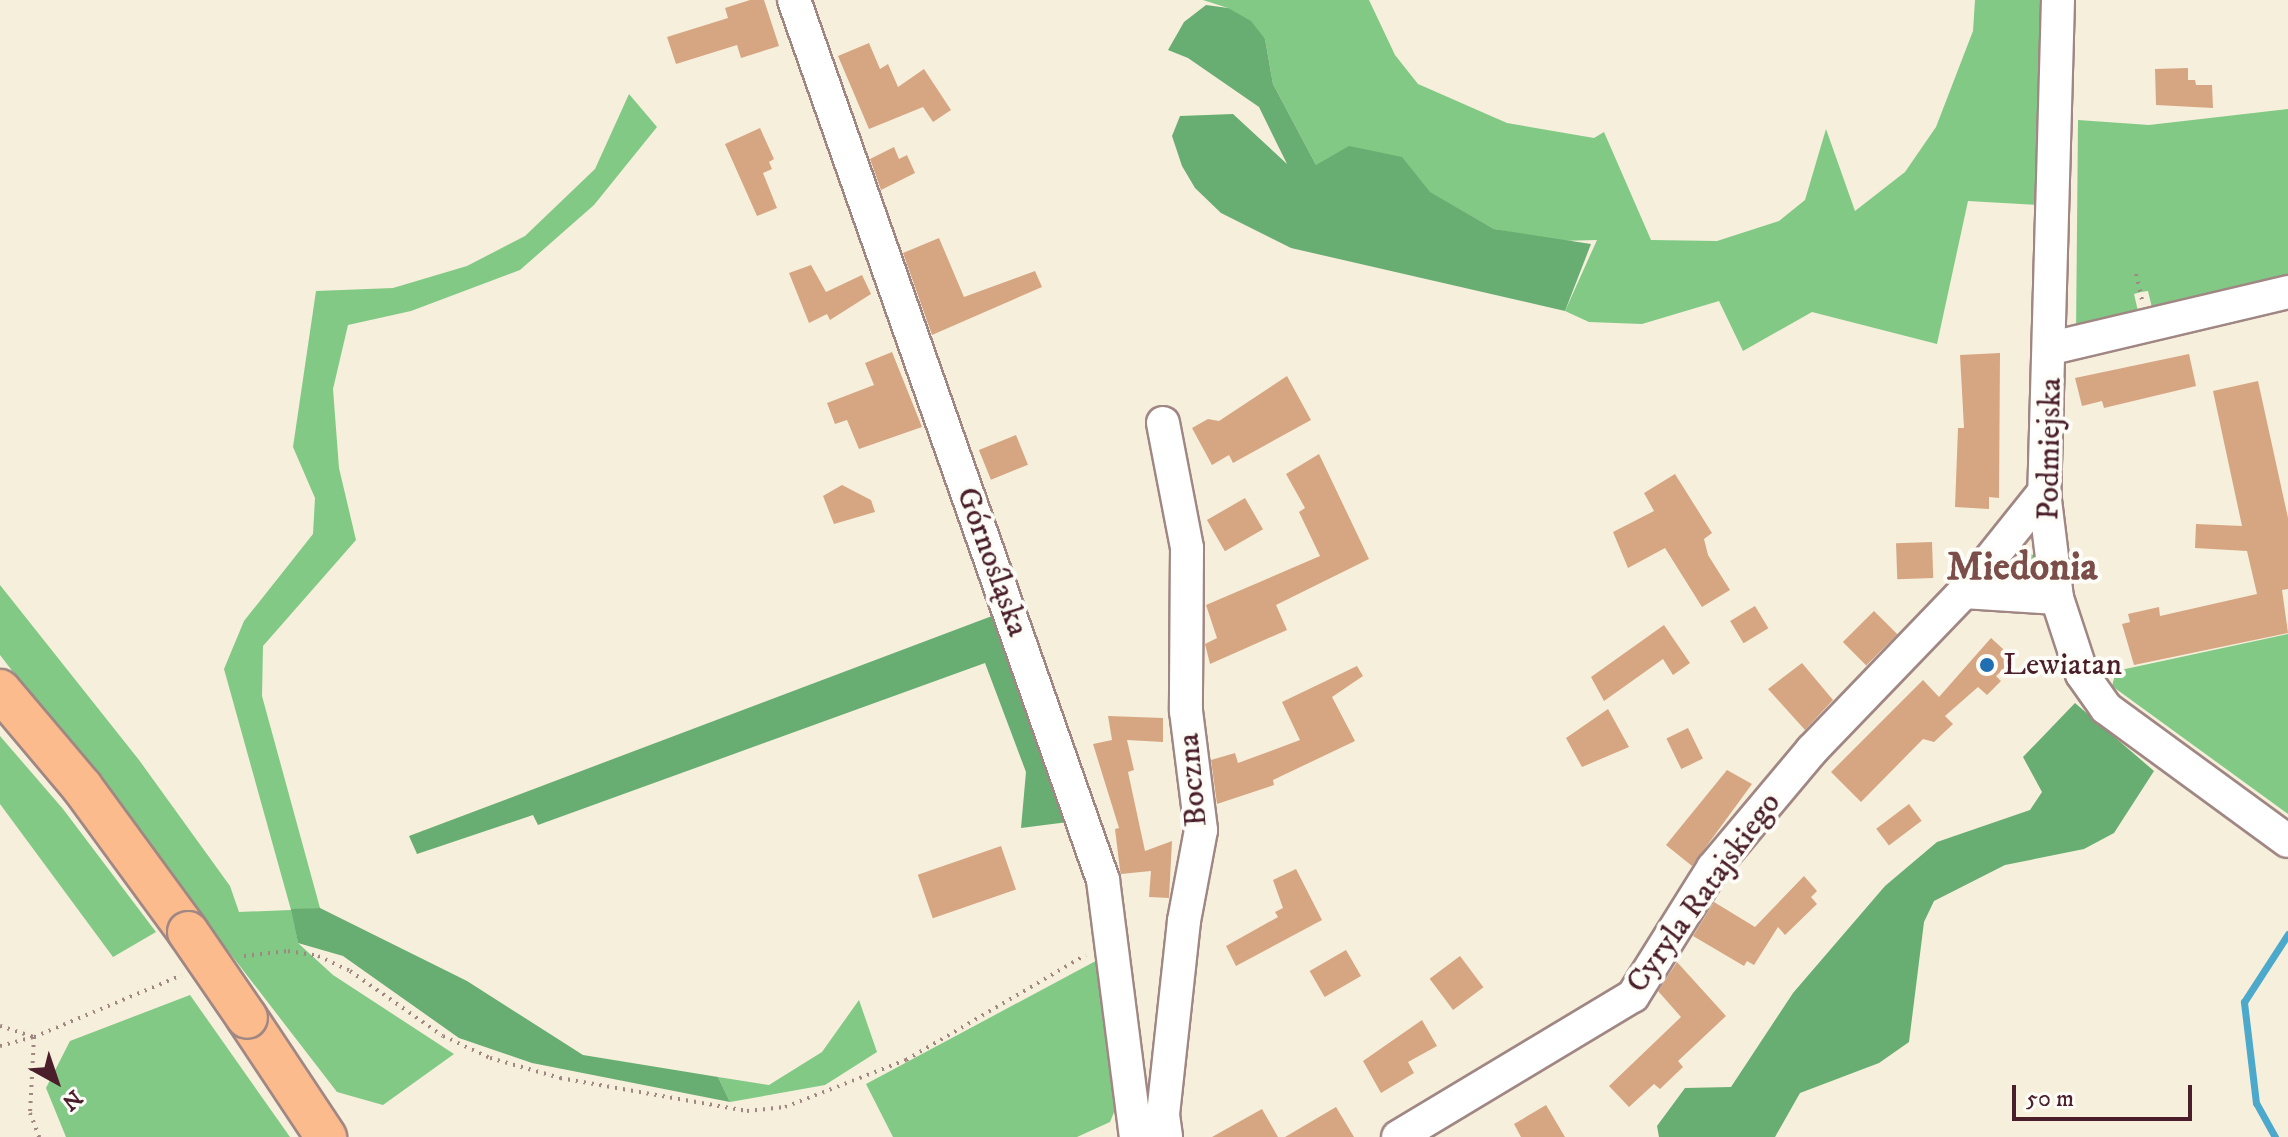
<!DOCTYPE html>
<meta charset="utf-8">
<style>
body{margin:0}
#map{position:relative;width:2288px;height:1137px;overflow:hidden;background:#f6efdc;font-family:"IM FELL DW Pica",serif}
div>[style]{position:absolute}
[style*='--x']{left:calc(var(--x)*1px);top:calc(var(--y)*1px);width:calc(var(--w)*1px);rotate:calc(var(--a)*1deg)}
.green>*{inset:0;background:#81c985}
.forest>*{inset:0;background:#68ad72}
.stream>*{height:7px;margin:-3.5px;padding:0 3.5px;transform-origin:3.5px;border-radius:3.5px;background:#4da9cb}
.building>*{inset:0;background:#d6a683;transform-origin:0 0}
.path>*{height:4px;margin-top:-2px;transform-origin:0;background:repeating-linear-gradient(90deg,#a08784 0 2px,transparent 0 8px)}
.roads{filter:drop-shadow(2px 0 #a08784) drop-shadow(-2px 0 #a08784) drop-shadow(0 2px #a08784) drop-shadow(0 -2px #a08784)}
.minor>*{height:32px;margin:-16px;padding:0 16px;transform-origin:16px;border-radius:16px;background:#fff}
.major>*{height:40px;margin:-20px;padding:0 20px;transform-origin:20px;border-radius:20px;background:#fbbb8c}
.bridges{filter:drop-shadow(2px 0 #a08784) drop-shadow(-2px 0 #a08784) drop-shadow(0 2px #a08784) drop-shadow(0 -2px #a08784)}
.major-bridge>*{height:40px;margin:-20px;padding:0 20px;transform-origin:20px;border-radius:20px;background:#fbbb8c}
.dots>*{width:22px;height:22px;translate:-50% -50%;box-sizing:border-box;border:4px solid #fdfcf7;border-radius:50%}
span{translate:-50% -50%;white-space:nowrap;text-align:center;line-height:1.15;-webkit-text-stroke:8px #fdfcf7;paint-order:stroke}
.street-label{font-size:32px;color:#4a1f2b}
.poi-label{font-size:32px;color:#4a1f2b}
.left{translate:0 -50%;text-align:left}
.district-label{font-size:40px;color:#7b4e4a;font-weight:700}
.north{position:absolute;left:16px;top:1041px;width:80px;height:80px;-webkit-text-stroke:6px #fdfcf7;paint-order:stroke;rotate:140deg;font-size:22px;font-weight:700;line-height:32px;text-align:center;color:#4a1f2b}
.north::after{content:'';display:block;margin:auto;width:28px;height:36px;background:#4a1f2b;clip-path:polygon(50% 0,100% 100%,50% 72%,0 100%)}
.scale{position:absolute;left:2012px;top:1085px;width:180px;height:36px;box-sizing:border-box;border:4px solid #4a1f2b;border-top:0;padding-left:10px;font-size:24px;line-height:28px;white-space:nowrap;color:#4a1f2b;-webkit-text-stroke:6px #fdfcf7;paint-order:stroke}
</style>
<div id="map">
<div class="green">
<i style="clip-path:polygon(1203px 0,1369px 0,1395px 55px,1418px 84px,1507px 123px,1594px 138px,1604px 132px,1651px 240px,1717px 241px,1779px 221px,1805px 200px,1826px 129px,1855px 211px,1905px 172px,1936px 127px,1973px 31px,1975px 0,2040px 0,2038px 205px,1968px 201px,1937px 344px,1812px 312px,1743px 351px,1719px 301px,1642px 324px,1589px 322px,1565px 311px,1597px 240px,1557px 241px,1494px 229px,1429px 192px,1401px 157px,1316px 165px,1273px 84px,1265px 39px,1228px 8px)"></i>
<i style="clip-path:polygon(629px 94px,657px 127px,594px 205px,520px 270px,411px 311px,348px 325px,333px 389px,339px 468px,356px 540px,263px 646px,262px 696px,320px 908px,292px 910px,298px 943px,333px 975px,454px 1054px,383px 1105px,337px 1092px,0 655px,0 585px,139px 760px,230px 886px,239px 912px,291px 910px,224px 669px,244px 621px,313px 534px,315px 498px,293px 447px,316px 291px,393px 288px,467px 266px,525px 236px,595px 169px)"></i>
<i style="clip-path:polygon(2288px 109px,2288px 286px,2154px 316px,2148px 291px,2141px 292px,2134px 294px,2140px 320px,2076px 336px,2078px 120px,2149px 125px)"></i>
<i style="clip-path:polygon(2030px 554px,2037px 556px,2038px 568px,2017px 584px,2010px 582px,2008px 568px)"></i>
<i style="clip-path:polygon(2288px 634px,2288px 814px,2112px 686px,2116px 671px)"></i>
<i style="clip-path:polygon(0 736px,63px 809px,156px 932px,113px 957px,0 804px)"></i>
<i style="clip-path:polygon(1105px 956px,1121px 1095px,1110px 1122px,1077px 1137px,893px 1137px,866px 1084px)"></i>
<i style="clip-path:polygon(190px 995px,290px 1137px,66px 1137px,46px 1088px,70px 1041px)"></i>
<i style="clip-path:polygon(859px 1000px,877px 1052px,825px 1085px,730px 1102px,718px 1077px,769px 1085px,822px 1052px)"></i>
</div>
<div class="forest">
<i style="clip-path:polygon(1206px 5px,1228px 8px,1251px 21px,1265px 39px,1273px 84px,1316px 165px,1349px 146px,1402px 157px,1430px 192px,1494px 229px,1591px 244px,1565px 311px,1291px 248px,1221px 213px,1195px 188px,1182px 166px,1172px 136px,1180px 116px,1233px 114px,1287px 164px,1259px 107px,1188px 58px,1168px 50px,1184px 22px)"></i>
<i style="clip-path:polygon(1000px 613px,1076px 821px,1021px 828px,1026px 772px,985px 663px,538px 825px,533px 815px,417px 854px,409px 836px)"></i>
<i style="clip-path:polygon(2075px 703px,2154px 771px,2114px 833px,2084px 849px,2005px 865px,1934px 901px,1924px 922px,1909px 1042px,1879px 1063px,1800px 1093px,1775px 1137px,1659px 1137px,1657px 1126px,1685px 1088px,1731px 1087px,1793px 993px,1885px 886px,1937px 842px,2030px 810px,2042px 792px,2023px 757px)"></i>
<i style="clip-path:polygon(320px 908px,467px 981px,583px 1055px,718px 1077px,730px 1102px,532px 1063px,459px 1038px,343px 956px,298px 943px,291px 909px)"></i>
</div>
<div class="stream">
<i style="--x:2275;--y:1137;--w:39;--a:-119"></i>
<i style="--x:2256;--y:1103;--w:102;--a:-96.8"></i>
<i style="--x:2244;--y:1002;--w:81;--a:-57.1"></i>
</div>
<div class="building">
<i style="clip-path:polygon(750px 0,764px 0,779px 46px,741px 58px,737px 45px,676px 64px,667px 37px,728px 18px,725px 8px)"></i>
<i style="clip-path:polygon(869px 43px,880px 69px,888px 64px,898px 87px,924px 69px,951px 110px,933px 122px,923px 107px,869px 129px,838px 56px)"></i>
<i style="clip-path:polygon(2188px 68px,2188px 80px,2195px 80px,2196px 85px,2212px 85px,2213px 108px,2156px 105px,2155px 69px)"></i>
<i style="clip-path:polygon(760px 128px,774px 159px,769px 162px,772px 169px,763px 173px,777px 208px,757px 216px,725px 144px)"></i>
<i style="clip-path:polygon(894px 147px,899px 159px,907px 155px,915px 173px,881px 190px,870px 159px)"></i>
<i style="clip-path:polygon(939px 238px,964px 297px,1035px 271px,1042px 287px,932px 335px,903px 253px)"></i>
<i style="clip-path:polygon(811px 265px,826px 292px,862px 275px,871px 294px,830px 320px,827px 314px,809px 323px,789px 273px)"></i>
<i style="clip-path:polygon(892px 352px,922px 427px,859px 449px,847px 420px,835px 424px,827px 403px,874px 385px,865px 363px)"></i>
<i style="clip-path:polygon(2000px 353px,1999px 498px,1989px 497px,1989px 509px,1955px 507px,1958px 428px,1964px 428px,1960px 355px)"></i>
<i style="clip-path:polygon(2189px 354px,2196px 386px,2104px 408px,2102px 401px,2082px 406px,2075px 378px)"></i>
<i style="clip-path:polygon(1287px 376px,1311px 420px,1233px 463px,1229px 455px,1212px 465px,1192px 428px,1208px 419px,1219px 421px)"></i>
<i style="clip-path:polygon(2258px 381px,2288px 518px,2288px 589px,2282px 590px,2288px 633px,2134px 665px,2122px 624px,2130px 622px,2128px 614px,2159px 607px,2160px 616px,2257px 594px,2247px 551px,2195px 548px,2196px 524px,2242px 526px,2213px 391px)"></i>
<i style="left:1016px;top:435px;width:32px;height:40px;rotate:68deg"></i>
<i style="clip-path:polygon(1319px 454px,1369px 559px,1276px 605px,1287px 630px,1210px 664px,1205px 644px,1217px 638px,1206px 605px,1320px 556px,1299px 512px,1305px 508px,1286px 474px)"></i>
<i style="clip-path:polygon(1675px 474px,1712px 533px,1704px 539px,1708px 555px,1730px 590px,1702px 607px,1665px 548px,1628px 568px,1613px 532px,1654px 511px,1644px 493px)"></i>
<i style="clip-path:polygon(842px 485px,871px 500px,875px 512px,834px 524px,823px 496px)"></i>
<i style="left:1245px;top:498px;width:36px;height:44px;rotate:60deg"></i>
<i style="left:1932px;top:542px;width:36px;height:36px;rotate:88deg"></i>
<i style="left:1755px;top:606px;width:26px;height:29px;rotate:59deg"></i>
<i style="left:1874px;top:611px;width:33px;height:44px;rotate:45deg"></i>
<i style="clip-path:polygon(1664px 625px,1690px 663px,1673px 675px,1663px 659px,1604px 701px,1591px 677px)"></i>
<i style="clip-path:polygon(1991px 638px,2014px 659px,1996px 676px,2001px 681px,1987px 695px,1978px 687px,1945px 716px,1953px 724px,1934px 742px,1923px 739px,1861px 802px,1831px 772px,1923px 680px,1939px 697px)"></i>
<i style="clip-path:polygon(1802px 663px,1833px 700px,1805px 730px,1768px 689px)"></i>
<i style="clip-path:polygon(1357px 666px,1363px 676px,1332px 697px,1355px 741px,1273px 780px,1274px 785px,1217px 804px,1211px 760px,1235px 753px,1238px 763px,1300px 740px,1282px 702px)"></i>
<i style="clip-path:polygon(1608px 709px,1629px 747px,1582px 767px,1566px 738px)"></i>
<i style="clip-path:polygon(1108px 716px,1163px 718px,1163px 742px,1127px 740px,1134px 770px,1128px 772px,1145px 851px,1172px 841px,1169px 898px,1149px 897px,1151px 871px,1121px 874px,1120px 870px,1115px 829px,1119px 828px,1093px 744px,1112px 740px)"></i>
<i style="left:1688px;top:728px;width:34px;height:24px;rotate:64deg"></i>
<i style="clip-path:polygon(1727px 770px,1752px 784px,1692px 866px,1666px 845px)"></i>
<i style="left:1909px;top:804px;width:21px;height:41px;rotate:53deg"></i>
<i style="left:1001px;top:846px;width:46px;height:88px;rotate:71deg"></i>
<i style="clip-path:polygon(1296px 869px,1322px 920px,1236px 966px,1226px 946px,1278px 917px,1275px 912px,1283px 908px,1273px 880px)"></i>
<i style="clip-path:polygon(1804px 876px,1817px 891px,1811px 897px,1817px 904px,1785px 935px,1778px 927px,1754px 965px,1747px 961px,1744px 966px,1693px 936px,1714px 902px,1755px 927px)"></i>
<i style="left:1346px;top:950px;width:30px;height:42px;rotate:60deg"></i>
<i style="left:1460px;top:956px;width:39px;height:38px;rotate:53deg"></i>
<i style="clip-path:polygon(1677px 962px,1726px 1016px,1678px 1061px,1683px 1067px,1660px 1089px,1654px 1084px,1629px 1107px,1609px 1086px,1681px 1017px,1658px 991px)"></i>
<i style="clip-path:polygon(1422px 1020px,1437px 1046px,1408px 1062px,1414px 1073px,1381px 1093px,1363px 1061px)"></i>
<i style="clip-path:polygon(1546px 1105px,1565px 1137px,1521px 1137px,1514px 1124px)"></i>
<i style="clip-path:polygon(1336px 1107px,1354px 1137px,1285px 1137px)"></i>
<i style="clip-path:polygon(1262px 1109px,1278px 1137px,1212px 1137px)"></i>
</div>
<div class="path">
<i style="--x:2136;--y:274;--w:26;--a:77"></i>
<i style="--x:244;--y:956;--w:44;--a:-6.5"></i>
<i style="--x:288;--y:951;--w:30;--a:9"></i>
<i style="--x:318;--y:956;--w:35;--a:25"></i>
<i style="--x:350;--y:971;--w:113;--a:35"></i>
<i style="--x:443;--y:1036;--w:52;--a:25.1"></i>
<i style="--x:490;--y:1058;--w:73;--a:15.9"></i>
<i style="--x:560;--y:1078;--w:190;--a:10"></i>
<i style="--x:747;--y:1111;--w:38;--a:-6"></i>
<i style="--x:785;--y:1107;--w:130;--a:-21.2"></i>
<i style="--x:906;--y:1060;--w:208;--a:-30.3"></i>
<i style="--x:0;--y:1026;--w:36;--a:18"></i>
<i style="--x:34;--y:1037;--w:76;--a:93"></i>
<i style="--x:30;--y:1113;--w:26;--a:69"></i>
<i style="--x:0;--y:1046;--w:35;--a:-15"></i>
<i style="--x:34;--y:1037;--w:160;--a:-22.7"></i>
</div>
<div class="roads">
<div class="minor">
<i style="--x:794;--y:0;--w:933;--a:70.65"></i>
<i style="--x:1103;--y:880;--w:259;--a:82.7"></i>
<i style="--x:2058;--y:0;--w:492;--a:91.6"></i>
<i style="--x:2044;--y:492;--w:107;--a:83"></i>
<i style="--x:2057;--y:598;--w:80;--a:71.8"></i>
<i style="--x:2082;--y:674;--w:42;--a:54.8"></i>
<i style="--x:2106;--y:708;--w:225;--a:36.2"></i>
<i style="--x:2052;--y:348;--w:243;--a:-13.3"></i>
<i style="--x:1163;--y:423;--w:127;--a:79.1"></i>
<i style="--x:1187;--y:548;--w:163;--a:90.4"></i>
<i style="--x:1186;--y:711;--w:120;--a:82.8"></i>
<i style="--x:1201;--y:830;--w:93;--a:100.6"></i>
<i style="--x:1184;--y:921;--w:195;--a:96.2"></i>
<i style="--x:1163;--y:1115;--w:22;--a:82"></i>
<i style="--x:1964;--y:592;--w:93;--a:3.7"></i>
<i style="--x:1398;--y:1137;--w:274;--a:-31"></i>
<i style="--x:1633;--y:996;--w:151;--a:-58"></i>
<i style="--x:1713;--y:868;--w:154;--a:-50"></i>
<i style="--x:1812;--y:750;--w:219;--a:-46.1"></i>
<i style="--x:1964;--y:592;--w:128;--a:-51.3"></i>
</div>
<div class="major">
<i style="--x:0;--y:690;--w:127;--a:49.8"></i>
<i style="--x:82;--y:787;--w:180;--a:53.8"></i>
<i style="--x:247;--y:1018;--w:143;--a:56.4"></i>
</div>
</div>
<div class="bridges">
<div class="major-bridge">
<i style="--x:188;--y:932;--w:104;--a:55.5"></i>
</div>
</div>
<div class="dots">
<i style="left:1987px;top:665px;background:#1f6fb2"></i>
</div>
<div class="street-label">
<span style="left:2050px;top:449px;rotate:-89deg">Podmiejska</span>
<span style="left:992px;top:562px;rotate:70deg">Górnośląska</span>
<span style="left:1193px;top:780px;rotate:-95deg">Boczna</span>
<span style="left:1704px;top:893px;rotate:-54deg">Cyryla Ratajskiego</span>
</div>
<div class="poi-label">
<span class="left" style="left:2003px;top:665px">Lewiatan</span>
</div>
<div class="district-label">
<span style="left:2022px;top:568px">Miedonia</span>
</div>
<div class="north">N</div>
<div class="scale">50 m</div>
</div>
